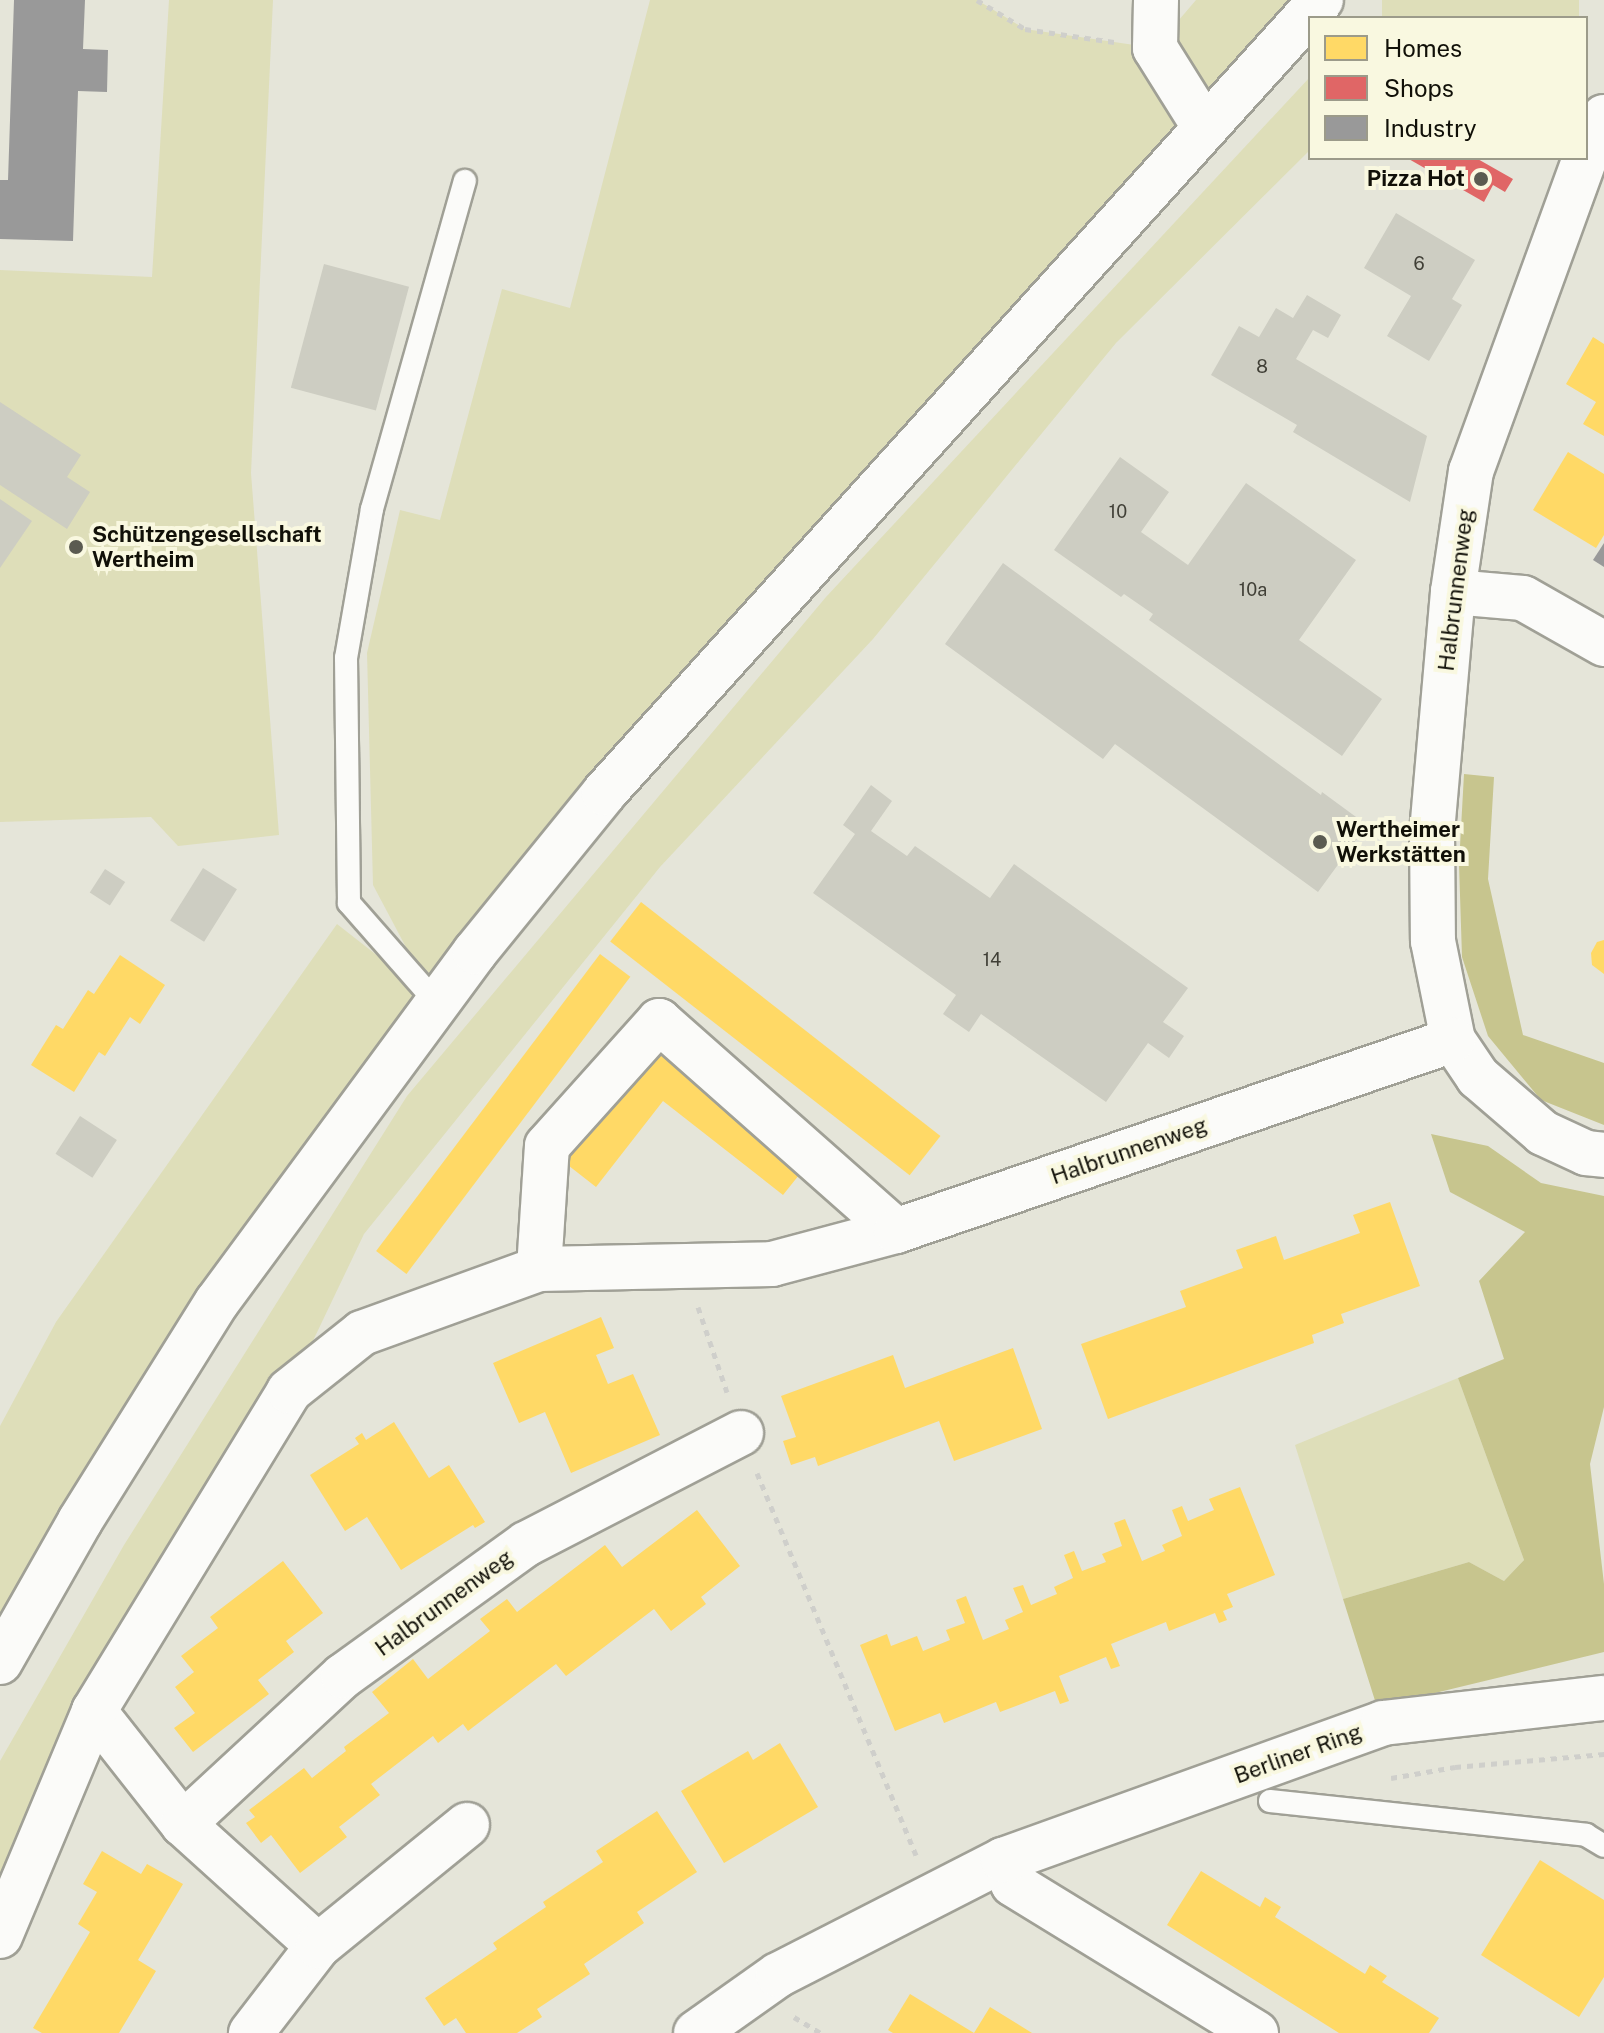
<!DOCTYPE html>
<meta charset="utf-8">
<style>
body{margin:0}
#map{position:relative;width:1604px;height:2033px;overflow:hidden;background:#e5e5d9;font-family:"Public Sans",sans-serif}
div>[style]{position:absolute}
[style*='--x']{left:calc(var(--x)*1px);top:calc(var(--y)*1px);width:calc(var(--w)*1px);rotate:calc(var(--a)*1deg)}
.green>*{inset:0;background:#dedeb9;transform-origin:0 0}
.forest>*{inset:0;background:#c7c58e}
.homes>*{inset:0;background:#ffd966;transform-origin:0 0}
.shops>*{inset:0;background:#e06666}
.industry>*{inset:0;background:#999}
.building>*{inset:0;background:#cdcdc2;transform-origin:0 0}
.path>*{height:5px;margin-top:-2.5px;transform-origin:0;background:repeating-linear-gradient(90deg,#cfcfcb 0 6px,transparent 0 12px)}
.roads{filter:drop-shadow(2px 0 #a0a096) drop-shadow(-2px 0 #a0a096) drop-shadow(0 2px #a0a096) drop-shadow(0 -2px #a0a096)}
.lane>*{height:22px;margin:-11px;padding:0 11px;transform-origin:11px;border-radius:11px;background:#fbfbf9}
.street>*{height:44px;margin:-22px;padding:0 22px;transform-origin:22px;border-radius:22px;background:#fbfbf9}
.secondary>*{height:44px;margin:-22px;padding:0 22px;transform-origin:22px;border-radius:22px;background:#fbfbf9}
.dots>*{width:22px;height:22px;translate:-50% -50%;box-sizing:border-box;border:4px solid #f9f8e0;border-radius:50%}
span{translate:-50% -50%;white-space:nowrap;text-align:center;line-height:1.15;-webkit-text-stroke:8px #f9f8e0;paint-order:stroke}
.number-label{font-size:18px;color:#403f36}
.number-label span{-webkit-text-stroke-width:0}
.poi-label{font-size:22px;color:#111008;font-weight:700}
.right{translate:-100% -50%;text-align:right}
.left{translate:0 -50%;text-align:left}
.street-label{font-size:22px;color:#111008}
.legend{position:absolute;left:1308px;top:16px;width:280px;height:144px;box-sizing:border-box;background:#f9f8e0;border:2px solid #9c9b8a;margin:0;padding:10px 14px;list-style:none;font-size:24px;color:#111008}
.legend li{display:flex;align-items:center;gap:16px;height:40px}
.legend b{width:40px;border:2px solid #9c9b8a}
</style>
<div id="map">
<div class="green">
<i style="clip-path:polygon(169px 0,273px 0,251px 473px,279px 835px,178px 846px,151px 817px,0 822px,0 270px,152px 277px)"></i>
<i style="clip-path:polygon(650px 0,977px 0,1025px 29px,1155px 48px,1196px 0,1321px 0,475px 952px,0 1662px,0 1426px,56px 1322px,337px 924px,434px 1000px,373px 885px,367px 653px,400px 510px,440px 520px,502px 289px,570px 308px)"></i>
<i style="left:1382px;top:0;width:197px;height:25px"></i>
<i style="clip-path:polygon(1310px 77px,1310px 150px,1116px 343px,873px 639px,660px 867px,364px 1234px,289px 1391px,0 1936px,0 1761px,124px 1545px,407px 1096px,826px 597px)"></i>
<i style="clip-path:polygon(1458px 1378px,1524px 1560px,1504px 1581px,1469px 1562px,1343px 1599px,1295px 1445px)"></i>
</div>
<div class="forest">
<i style="clip-path:polygon(1464px 774px,1494px 777px,1488px 879px,1523px 1035px,1604px 1063px,1604px 1125px,1541px 1100px,1488px 1036px,1462px 957px,1459px 864px)"></i>
<i style="clip-path:polygon(1431px 1134px,1488px 1146px,1541px 1183px,1604px 1196px,1604px 1407px,1590px 1464px,1604px 1584px,1604px 1652px,1377px 1707px,1343px 1599px,1469px 1562px,1504px 1581px,1524px 1560px,1458px 1378px,1504px 1359px,1479px 1281px,1525px 1232px,1450px 1192px)"></i>
</div>
<div class="homes">
<i style="clip-path:polygon(1593px 337px,1604px 344px,1604px 436px,1583px 424px,1596px 402px,1566px 384px)"></i>
<i style="clip-path:polygon(1568px 452px,1604px 474px,1604px 535px,1596px 548px,1533px 510px)"></i>
<i style="left:641px;top:902px;width:380px;height:50px;rotate:38deg"></i>
<i style="clip-path:polygon(1604px 940px,1604px 974px,1592px 965px,1591px 953px,1597px 942px)"></i>
<i style="left:600px;top:954px;width:38px;height:372px;rotate:37deg"></i>
<i style="clip-path:polygon(120px 955px,165px 985px,140px 1024px,130px 1017px,105px 1056px,99px 1052px,74px 1092px,31px 1065px,56px 1025px,63px 1029px,88px 990px,94px 994px)"></i>
<i style="clip-path:polygon(663px 1045px,811px 1160px,783px 1195px,663px 1101px,596px 1187px,564px 1162px,631px 1076px,636px 1080px)"></i>
<i style="clip-path:polygon(1390px 1202px,1420px 1286px,1341px 1314px,1344px 1323px,1312px 1335px,1314px 1343px,1108px 1419px,1081px 1344px,1186px 1307px,1180px 1291px,1243px 1268px,1236px 1250px,1276px 1236px,1284px 1260px,1360px 1233px,1353px 1215px)"></i>
<i style="clip-path:polygon(601px 1317px,614px 1348px,596px 1355px,608px 1384px,633px 1374px,660px 1435px,571px 1473px,545px 1412px,519px 1423px,493px 1363px)"></i>
<i style="clip-path:polygon(1013px 1348px,1042px 1429px,954px 1461px,939px 1421px,818px 1466px,815px 1457px,791px 1465px,783px 1441px,796px 1437px,781px 1396px,893px 1355px,905px 1388px)"></i>
<i style="clip-path:polygon(394px 1422px,429px 1478px,449px 1465px,485px 1522px,475px 1528px,473px 1525px,401px 1570px,367px 1517px,345px 1531px,310px 1475px,359px 1444px,355px 1438px,362px 1433px,366px 1440px)"></i>
<i style="clip-path:polygon(1240px 1487px,1275px 1575px,1227px 1594px,1233px 1607px,1223px 1611px,1227px 1620px,1219px 1623px,1215px 1613px,1169px 1631px,1166px 1622px,1111px 1644px,1120px 1666px,1111px 1669px,1106px 1657px,1059px 1676px,1069px 1701px,1060px 1704px,1055px 1691px,1000px 1712px,996px 1702px,944px 1723px,940px 1713px,895px 1731px,860px 1645px,887px 1634px,891px 1646px,917px 1636px,923px 1651px,950px 1640px,946px 1630px,965px 1623px,956px 1600px,966px 1596px,983px 1640px,1009px 1629px,1005px 1620px,1023px 1612px,1013px 1588px,1023px 1585px,1031px 1605px,1057px 1594px,1054px 1587px,1073px 1578px,1064px 1555px,1074px 1551px,1082px 1571px,1106px 1562px,1102px 1554px,1122px 1546px,1114px 1523px,1125px 1519px,1142px 1561px,1165px 1551px,1162px 1545px,1182px 1536px,1172px 1510px,1182px 1506px,1188px 1521px,1214px 1510px,1209px 1499px)"></i>
<i style="clip-path:polygon(697px 1510px,740px 1566px,701px 1597px,706px 1604px,671px 1631px,654px 1609px,566px 1676px,556px 1664px,468px 1731px,463px 1724px,438px 1743px,433px 1736px,371px 1784px,380px 1795px,339px 1827px,347px 1837px,300px 1873px,271px 1835px,261px 1843px,246px 1823px,255px 1817px,249px 1810px,304px 1768px,312px 1778px,346px 1751px,344px 1747px,389px 1713px,372px 1692px,413px 1659px,428px 1679px,490px 1631px,480px 1619px,507px 1599px,517px 1612px,605px 1545px,622px 1567px)"></i>
<i style="clip-path:polygon(283px 1561px,323px 1613px,286px 1641px,294px 1652px,258px 1680px,269px 1694px,193px 1752px,174px 1728px,195px 1713px,175px 1687px,194px 1672px,181px 1656px,218px 1628px,210px 1617px)"></i>
<i style="clip-path:polygon(780px 1743px,818px 1807px,724px 1863px,681px 1791px,748px 1751px,753px 1760px)"></i>
<i style="clip-path:polygon(657px 1811px,697px 1872px,637px 1912px,644px 1923px,584px 1964px,590px 1974px,537px 2009px,542px 2017px,517px 2033px,466px 2033px,456px 2018px,444px 2026px,425px 1998px,497px 1949px,493px 1943px,546px 1907px,543px 1902px,603px 1862px,596px 1851px)"></i>
<i style="clip-path:polygon(102px 1851px,141px 1874px,147px 1864px,183px 1884px,138px 1960px,156px 1971px,119px 2033px,42px 2033px,33px 2028px,90px 1932px,78px 1924px,97px 1892px,83px 1884px)"></i>
<i style="clip-path:polygon(1540px 1860px,1604px 1900px,1604px 1977px,1579px 2017px,1481px 1955px)"></i>
<i style="clip-path:polygon(1201px 1871px,1260px 1907px,1265px 1897px,1281px 1907px,1275px 1917px,1365px 1974px,1370px 1965px,1387px 1976px,1382px 1982px,1439px 2018px,1429px 2033px,1339px 2033px,1167px 1925px)"></i>
<i style="clip-path:polygon(910px 1994px,974px 2033px,893px 2033px,888px 2030px)"></i>
<i style="clip-path:polygon(990px 2007px,1032px 2033px,974px 2033px)"></i>
</div>
<div class="shops">
<i style="clip-path:polygon(1407px 158px,1476px 158px,1513px 179px,1505px 192px,1493px 185px,1484px 202px)"></i>
</div>
<div class="industry">
<i style="clip-path:polygon(14px 0,85px 0,83px 49px,108px 50px,107px 92px,78px 91px,73px 241px,0 239px,0 180px,8px 180px)"></i>
<i style="clip-path:polygon(1604px 543px,1604px 567px,1593px 560px)"></i>
</div>
<div class="building">
<i style="clip-path:polygon(1396px 213px,1475px 260px,1452px 299px,1462px 305px,1429px 361px,1387px 336px,1411px 296px,1364px 268px)"></i>
<i style="left:324px;top:264px;width:88px;height:128px;rotate:15deg"></i>
<i style="clip-path:polygon(1307px 295px,1341px 315px,1328px 338px,1313px 330px,1296px 359px,1427px 436px,1410px 502px,1293px 432px,1297px 425px,1211px 375px,1239px 326px,1259px 337px,1276px 308px,1293px 318px)"></i>
<i style="clip-path:polygon(0 402px,81px 455px,67px 477px,90px 492px,67px 529px,0 485px)"></i>
<i style="clip-path:polygon(1120px 457px,1169px 492px,1141px 532px,1188px 565px,1246px 483px,1356px 560px,1299px 640px,1382px 699px,1342px 756px,1149px 620px,1153px 614px,1124px 594px,1121px 597px,1054px 550px)"></i>
<i style="clip-path:polygon(0 499px,32px 521px,0 568px)"></i>
<i style="clip-path:polygon(1003px 563px,1321px 795px,1322px 792px,1367px 825px,1318px 892px,1115px 744px,1103px 759px,945px 644px)"></i>
<i style="clip-path:polygon(871px 785px,892px 801px,871px 831px,907px 856px,915px 846px,990px 898px,1014px 864px,1188px 988px,1163px 1022px,1184px 1036px,1169px 1058px,1148px 1043px,1106px 1102px,981px 1014px,969px 1032px,943px 1014px,956px 995px,813px 893px,855px 834px,843px 825px)"></i>
<i style="left:203px;top:868px;width:40px;height:62px;rotate:32deg"></i>
<i style="left:105px;top:869px;width:24px;height:28px;rotate:33deg"></i>
<i style="left:80px;top:1116px;width:44px;height:45px;rotate:33deg"></i>
</div>
<div class="path">
<i style="--x:977;--y:0;--w:56;--a:31.1"></i>
<i style="--x:1025;--y:29;--w:90;--a:8.3"></i>
<i style="--x:698;--y:1307;--w:90;--a:71.2"></i>
<i style="--x:757;--y:1473;--w:414;--a:67.4"></i>
<i style="--x:1391;--y:1778;--w:65;--a:-9.8"></i>
<i style="--x:1455;--y:1767;--w:150;--a:-5"></i>
<i style="--x:794;--y:2017;--w:31;--a:31"></i>
</div>
<div class="roads">
<div class="lane">
<i style="--x:436;--y:1002;--w:132;--a:-131.3"></i>
<i style="--x:349;--y:903;--w:245;--a:-90.7"></i>
<i style="--x:346;--y:658;--w:151;--a:-80.1"></i>
<i style="--x:372;--y:509;--w:341;--a:-74.2"></i>
<i style="--x:1270;--y:1801;--w:318;--a:6.1"></i>
<i style="--x:1586;--y:1835;--w:21;--a:31"></i>
</div>
<div class="street">
<i style="--x:1156;--y:0;--w:48;--a:91.2"></i>
<i style="--x:1155;--y:48;--w:94;--a:58"></i>
<i style="--x:1586;--y:155;--w:42;--a:-64.7"></i>
<i style="--x:1585;--y:158;--w:333;--a:110"></i>
<i style="--x:1471;--y:471;--w:122;--a:98.5"></i>
<i style="--x:1453;--y:592;--w:241;--a:95"></i>
<i style="--x:1432;--y:832;--w:109;--a:89.5"></i>
<i style="--x:1433;--y:941;--w:101;--a:78.6"></i>
<i style="--x:1453;--y:1040;--w:45;--a:56"></i>
<i style="--x:1478;--y:1077;--w:86;--a:40.7"></i>
<i style="--x:1543;--y:1133;--w:47;--a:24.9"></i>
<i style="--x:1586;--y:1153;--w:18;--a:6"></i>
<i style="--x:1453;--y:592;--w:70;--a:4.9"></i>
<i style="--x:1523;--y:598;--w:93;--a:29.6"></i>
<i style="--x:539;--y:1269;--w:123;--a:-86.3"></i>
<i style="--x:547;--y:1146;--w:168;--a:-48.1"></i>
<i style="--x:659;--y:1021;--w:317;--a:41.5"></i>
<i style="--x:94;--y:1711;--w:144;--a:51.8"></i>
<i style="--x:183;--y:1824;--w:182;--a:42.1"></i>
<i style="--x:318;--y:1946;--w:110;--a:127.6"></i>
<i style="--x:183;--y:1824;--w:218;--a:-42.8"></i>
<i style="--x:343;--y:1676;--w:226;--a:-35.8"></i>
<i style="--x:526;--y:1544;--w:242;--a:-27.3"></i>
<i style="--x:1003;--y:1860;--w:26;--a:67"></i>
<i style="--x:1013;--y:1884;--w:285;--a:31.5"></i>
<i style="--x:0;--y:1936;--w:244;--a:-67.3"></i>
<i style="--x:94;--y:1711;--w:375;--a:-58.6"></i>
<i style="--x:289;--y:1391;--w:93;--a:-38.5"></i>
<i style="--x:362;--y:1333;--w:188;--a:-19.9"></i>
<i style="--x:539;--y:1269;--w:233;--a:-1.2"></i>
<i style="--x:772;--y:1264;--w:128;--a:-14.9"></i>
<i style="--x:896;--y:1231;--w:589;--a:-18.93"></i>
<i style="--x:318;--y:1946;--w:192;--a:-39.1"></i>
</div>
<div class="secondary">
<i style="--x:0;--y:1662;--w:162;--a:-60.4"></i>
<i style="--x:80;--y:1521;--w:258;--a:-58"></i>
<i style="--x:217;--y:1302;--w:435;--a:-53.6"></i>
<i style="--x:475;--y:952;--w:205;--a:-50.9"></i>
<i style="--x:604;--y:793;--w:1069;--a:-47.88"></i>
<i style="--x:696;--y:2033;--w:100;--a:-35.3"></i>
<i style="--x:778;--y:1975;--w:253;--a:-27.1"></i>
<i style="--x:1003;--y:1860;--w:404;--a:-19.8"></i>
<i style="--x:1383;--y:1723;--w:222;--a:-6.5"></i>
</div>
</div>
<div class="dots">
<i style="left:1481px;top:179px;background:#5b5b51"></i>
<i style="left:76px;top:547px;background:#5b5b51"></i>
<i style="left:1320px;top:842px;background:#5b5b51"></i>
</div>
<div class="number-label">
<span style="left:1419px;top:264px">6</span>
<span style="left:1262px;top:367px">8</span>
<span style="left:1118px;top:512px">10</span>
<span style="left:1253px;top:590px">10a</span>
<span style="left:992px;top:960px">14</span>
</div>
<div class="poi-label">
<span class="right" style="left:1465px;top:179px">Pizza Hot</span>
<span class="left" style="left:92px;top:547px">Schützengesellschaft<br>Wertheim</span>
<span class="left" style="left:1336px;top:842px">Wertheimer<br>Werkstätten</span>
</div>
<div class="street-label">
<span style="left:1456px;top:590px;rotate:-83deg">Halbrunnenweg</span>
<span style="left:1129px;top:1151px;rotate:-19deg">Halbrunnenweg</span>
<span style="left:444px;top:1603px;rotate:-36deg">Halbrunnenweg</span>
<span style="left:1298px;top:1754px;rotate:-20deg">Berliner Ring</span>
</div>
<ul class="legend">
<li><b style="height:22px;background:#ffd966"></b>Homes</li>
<li><b style="height:22px;background:#e06666"></b>Shops</li>
<li><b style="height:22px;background:#999"></b>Industry</li>
</ul>
</div>
